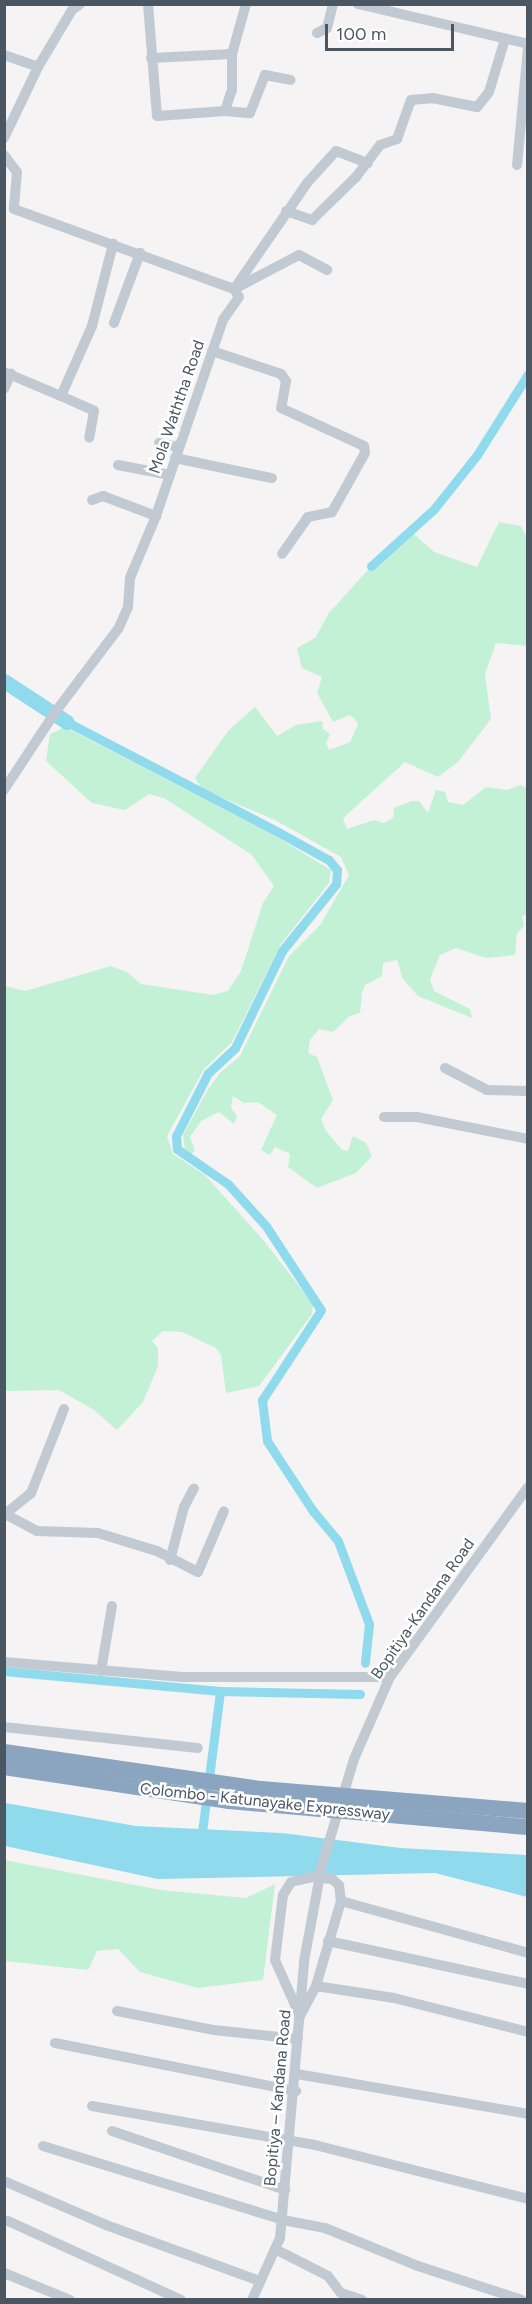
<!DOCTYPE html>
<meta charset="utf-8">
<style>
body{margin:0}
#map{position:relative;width:532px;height:2304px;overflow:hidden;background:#f5f3f3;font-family:Figtree,sans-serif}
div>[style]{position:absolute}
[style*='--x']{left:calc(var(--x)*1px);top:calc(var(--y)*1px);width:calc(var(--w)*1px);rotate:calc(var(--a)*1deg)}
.green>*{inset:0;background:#c3f1d5}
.water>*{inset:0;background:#90daee}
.canal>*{height:9px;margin:-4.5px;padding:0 4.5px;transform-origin:4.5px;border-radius:4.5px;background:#90daee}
.river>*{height:15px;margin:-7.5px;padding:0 7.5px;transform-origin:7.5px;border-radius:7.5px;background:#90daee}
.minor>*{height:10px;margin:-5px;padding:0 5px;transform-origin:5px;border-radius:5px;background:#c1cad2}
.highway>*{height:16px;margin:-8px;padding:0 8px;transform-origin:8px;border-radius:8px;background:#8ba5c1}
span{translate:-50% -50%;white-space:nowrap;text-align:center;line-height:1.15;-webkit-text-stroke:5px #fff;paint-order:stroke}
.street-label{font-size:16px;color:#4a5661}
.frame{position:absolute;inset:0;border:6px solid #4a5661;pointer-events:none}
.scale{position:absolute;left:325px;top:24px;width:129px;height:27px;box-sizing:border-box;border:3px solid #4a5661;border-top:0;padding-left:8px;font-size:18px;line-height:21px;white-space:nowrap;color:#4a5661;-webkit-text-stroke:4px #fff;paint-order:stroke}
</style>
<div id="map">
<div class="green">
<i style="clip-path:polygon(499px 522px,521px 526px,527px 538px,528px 646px,496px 643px,485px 674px,491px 719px,458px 762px,438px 777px,405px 762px,343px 818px,347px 829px,374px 820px,384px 823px,393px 818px,394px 808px,412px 801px,419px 801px,428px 813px,436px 790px,445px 792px,448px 802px,463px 805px,486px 787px,507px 790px,520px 785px,527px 788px,527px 914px,522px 916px,524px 926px,517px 933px,515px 955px,486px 958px,456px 948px,440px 955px,430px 979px,434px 991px,470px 1009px,472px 1018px,418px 996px,403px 979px,397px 960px,383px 963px,382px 976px,365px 985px,362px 993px,360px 1013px,350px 1016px,333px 1032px,319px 1029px,310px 1040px,308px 1053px,317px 1057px,333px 1100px,321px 1119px,326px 1131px,342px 1150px,348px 1151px,353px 1136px,366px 1143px,372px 1156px,356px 1173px,317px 1188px,288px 1167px,290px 1154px,275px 1147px,270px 1155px,261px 1150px,277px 1115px,258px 1102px,244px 1103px,233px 1096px,231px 1107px,237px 1117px,234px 1124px,219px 1112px,201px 1121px,190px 1137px,195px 1151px,191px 1154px,185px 1150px,183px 1135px,207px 1091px,220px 1073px,240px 1056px,289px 956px,321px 924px,349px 875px,341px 857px,275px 820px,202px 789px,195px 778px,228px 731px,255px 707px,277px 736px,296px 725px,322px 721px,323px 729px,330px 734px,326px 743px,329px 750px,350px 742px,358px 725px,355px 719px,350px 715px,333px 722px,317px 693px,322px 677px,302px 668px,297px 648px,315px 638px,329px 613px,367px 571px,414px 534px,434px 552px,477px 567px)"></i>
<i style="clip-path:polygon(65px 727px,270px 833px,331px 870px,329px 883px,281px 944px,232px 1042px,204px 1069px,167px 1136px,173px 1154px,205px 1175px,264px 1241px,313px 1304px,312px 1314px,259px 1386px,226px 1393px,221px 1355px,216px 1348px,182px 1332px,163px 1331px,152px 1341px,158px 1348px,158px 1366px,143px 1402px,117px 1430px,94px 1410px,59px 1390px,5px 1391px,5px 986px,25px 991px,111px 966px,127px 972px,141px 984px,213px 995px,228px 991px,241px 971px,263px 903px,274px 886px,252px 855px,164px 798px,149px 794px,125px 810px,92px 803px,46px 761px,50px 734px)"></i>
<i style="clip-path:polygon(4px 1860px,161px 1890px,246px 1898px,275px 1884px,263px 1980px,198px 1988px,140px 1972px,118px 1949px,97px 1951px,88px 1970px,5px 1961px)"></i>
</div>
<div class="water">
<i style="clip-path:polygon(5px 1803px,136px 1826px,282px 1833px,400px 1848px,527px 1855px,527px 1897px,435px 1873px,158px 1879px,5px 1846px)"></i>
</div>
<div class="canal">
<i style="--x:371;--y:566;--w:85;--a:-42.1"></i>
<i style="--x:434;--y:509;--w:69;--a:-51.5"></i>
<i style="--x:477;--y:455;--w:96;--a:-57.8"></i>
<i style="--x:67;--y:722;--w:238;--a:27.5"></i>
<i style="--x:278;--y:832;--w:58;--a:28.8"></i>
<i style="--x:329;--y:860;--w:13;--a:51"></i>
<i style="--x:337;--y:870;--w:14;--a:94"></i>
<i style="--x:336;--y:884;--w:86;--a:128.9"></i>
<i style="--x:282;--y:951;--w:108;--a:115.9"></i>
<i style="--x:235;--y:1048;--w:37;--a:137"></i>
<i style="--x:208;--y:1073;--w:71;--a:116.9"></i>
<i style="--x:176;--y:1136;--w:13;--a:86"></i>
<i style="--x:177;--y:1149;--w:62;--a:34.5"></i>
<i style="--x:228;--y:1184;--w:57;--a:47.9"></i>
<i style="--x:266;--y:1226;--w:100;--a:56.8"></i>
<i style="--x:321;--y:1310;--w:108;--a:123.2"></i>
<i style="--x:262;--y:1400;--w:41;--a:83"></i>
<i style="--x:267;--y:1441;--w:84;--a:56.7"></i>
<i style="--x:313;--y:1511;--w:39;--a:50"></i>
<i style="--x:338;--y:1541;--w:89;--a:69.5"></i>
<i style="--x:369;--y:1624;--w:39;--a:96"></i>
<i style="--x:4;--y:1671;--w:217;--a:5.3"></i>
<i style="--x:220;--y:1691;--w:140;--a:1.2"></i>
<i style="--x:201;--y:1840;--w:150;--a:-82.7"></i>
</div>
<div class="river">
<i style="--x:4;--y:681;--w:75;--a:33.1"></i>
</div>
<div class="minor">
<i style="--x:148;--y:4;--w:112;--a:85.4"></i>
<i style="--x:157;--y:116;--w:68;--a:-4.2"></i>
<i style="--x:225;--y:111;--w:25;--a:5"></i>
<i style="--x:250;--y:113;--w:41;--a:-68.5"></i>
<i style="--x:265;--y:75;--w:26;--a:11"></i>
<i style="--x:358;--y:4;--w:175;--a:13.2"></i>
<i style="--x:317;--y:33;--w:11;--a:-27"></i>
<i style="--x:327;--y:28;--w:25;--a:-76"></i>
<i style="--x:4;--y:55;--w:36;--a:19"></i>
<i style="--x:151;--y:58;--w:81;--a:-2.8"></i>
<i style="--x:232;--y:54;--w:52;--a:-74.4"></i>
<i style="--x:225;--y:111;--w:22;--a:-72"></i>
<i style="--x:232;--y:90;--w:36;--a:-90"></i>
<i style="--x:4;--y:138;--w:79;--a:-64.4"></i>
<i style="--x:38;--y:67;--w:66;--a:-59.2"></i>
<i style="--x:72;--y:10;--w:10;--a:-37"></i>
<i style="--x:4;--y:155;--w:21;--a:53"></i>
<i style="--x:17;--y:172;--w:37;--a:95"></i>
<i style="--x:14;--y:209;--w:234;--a:20"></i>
<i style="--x:234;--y:289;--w:9;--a:58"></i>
<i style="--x:239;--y:297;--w:28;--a:125"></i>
<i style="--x:223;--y:320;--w:207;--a:108.9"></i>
<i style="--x:156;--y:516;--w:67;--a:112.8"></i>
<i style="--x:130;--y:578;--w:29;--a:94"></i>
<i style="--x:128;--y:607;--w:24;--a:114"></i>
<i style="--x:118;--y:629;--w:103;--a:127.1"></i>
<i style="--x:56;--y:711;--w:95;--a:123.4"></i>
<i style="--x:517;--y:165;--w:117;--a:-84.6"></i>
<i style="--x:286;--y:211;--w:28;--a:19"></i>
<i style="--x:312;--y:220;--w:62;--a:-44.3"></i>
<i style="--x:356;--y:177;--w:40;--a:-53"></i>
<i style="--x:380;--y:145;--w:18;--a:-19"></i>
<i style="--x:397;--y:139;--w:41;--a:-70.3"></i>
<i style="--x:411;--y:100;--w:21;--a:-5"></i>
<i style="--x:432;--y:98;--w:46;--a:11.3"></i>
<i style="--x:477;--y:107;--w:19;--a:-51"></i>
<i style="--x:489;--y:92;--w:55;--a:-73.2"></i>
<i style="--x:234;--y:289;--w:129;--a:-55.4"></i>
<i style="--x:307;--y:183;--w:43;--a:-47.8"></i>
<i style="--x:336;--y:151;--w:34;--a:21"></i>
<i style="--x:234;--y:289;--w:73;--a:-27.6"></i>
<i style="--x:299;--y:255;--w:32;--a:28"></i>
<i style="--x:114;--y:323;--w:75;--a:-69.6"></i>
<i style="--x:212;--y:351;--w:73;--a:18.4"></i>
<i style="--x:281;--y:374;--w:9;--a:54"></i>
<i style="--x:286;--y:381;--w:27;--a:100"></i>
<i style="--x:281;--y:408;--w:91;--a:24.6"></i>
<i style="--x:364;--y:446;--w:7;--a:82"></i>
<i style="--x:365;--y:453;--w:68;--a:119.2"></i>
<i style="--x:332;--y:512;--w:25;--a:168"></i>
<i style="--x:308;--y:517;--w:45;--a:125.1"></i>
<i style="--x:4;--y:372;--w:62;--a:22.8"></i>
<i style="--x:61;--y:396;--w:77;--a:-66.1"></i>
<i style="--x:92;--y:326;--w:85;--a:-75.6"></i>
<i style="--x:4;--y:389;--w:17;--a:-65"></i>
<i style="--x:61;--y:396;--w:36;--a:24"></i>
<i style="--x:94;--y:411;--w:27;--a:100"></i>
<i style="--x:159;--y:443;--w:19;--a:12"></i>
<i style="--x:175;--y:458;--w:99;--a:11.7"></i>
<i style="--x:118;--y:465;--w:53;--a:10.9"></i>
<i style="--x:92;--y:500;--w:12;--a:-20"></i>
<i style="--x:103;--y:496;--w:57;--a:20.7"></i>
<i style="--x:445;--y:1068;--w:47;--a:27.6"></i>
<i style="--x:487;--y:1090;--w:41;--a:1.4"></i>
<i style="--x:384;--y:1117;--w:33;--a:0"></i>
<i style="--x:417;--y:1117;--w:113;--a:11.2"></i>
<i style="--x:64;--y:1409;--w:90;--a:111.4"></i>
<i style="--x:31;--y:1493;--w:33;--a:141"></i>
<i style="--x:5;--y:1514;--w:36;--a:28"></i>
<i style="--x:37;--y:1531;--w:61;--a:1.9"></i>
<i style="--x:98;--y:1533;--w:62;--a:17"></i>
<i style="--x:157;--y:1551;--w:46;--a:27.1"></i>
<i style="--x:198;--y:1572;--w:66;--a:-66.9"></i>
<i style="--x:170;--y:1560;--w:55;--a:-75.2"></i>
<i style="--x:184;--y:1507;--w:21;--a:-62"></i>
<i style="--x:4;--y:1662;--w:179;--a:4.8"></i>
<i style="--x:182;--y:1677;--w:208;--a:0"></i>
<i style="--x:101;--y:1671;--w:66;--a:-80.4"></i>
<i style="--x:4;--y:1727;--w:195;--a:6.2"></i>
<i style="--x:312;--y:1877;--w:20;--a:6"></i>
<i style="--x:332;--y:1879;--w:9;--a:41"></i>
<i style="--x:339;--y:1885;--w:16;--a:83"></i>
<i style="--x:341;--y:1901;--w:89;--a:106.4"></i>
<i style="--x:316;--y:1986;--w:34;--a:118"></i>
<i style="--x:300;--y:2016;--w:61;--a:-114.1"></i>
<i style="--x:275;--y:1960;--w:65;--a:-83"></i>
<i style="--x:283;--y:1895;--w:15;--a:-58"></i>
<i style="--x:291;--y:1882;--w:22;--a:-13"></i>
<i style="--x:341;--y:1901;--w:194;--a:15.5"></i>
<i style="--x:328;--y:1941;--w:205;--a:12.1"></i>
<i style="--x:316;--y:1986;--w:79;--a:8.7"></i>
<i style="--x:394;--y:1998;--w:138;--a:14.2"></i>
<i style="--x:117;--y:2011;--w:99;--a:11.1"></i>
<i style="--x:214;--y:2030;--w:84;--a:6.1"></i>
<i style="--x:55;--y:2043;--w:246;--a:11.3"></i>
<i style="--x:297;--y:2074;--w:234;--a:9.8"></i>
<i style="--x:92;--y:2106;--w:226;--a:9.9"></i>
<i style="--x:315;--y:2145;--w:220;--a:14.2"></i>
<i style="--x:112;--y:2131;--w:183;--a:18.8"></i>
<i style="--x:43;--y:2146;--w:251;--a:17.1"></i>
<i style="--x:283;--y:2220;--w:43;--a:10.8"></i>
<i style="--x:325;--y:2228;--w:100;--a:22.2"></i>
<i style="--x:418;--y:2266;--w:109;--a:18.1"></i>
<i style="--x:4;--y:2181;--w:111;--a:23.3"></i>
<i style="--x:106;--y:2225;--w:164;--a:20"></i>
<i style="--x:8;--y:2221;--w:190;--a:24.5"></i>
<i style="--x:275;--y:2249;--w:59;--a:27"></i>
<i style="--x:328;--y:2276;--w:21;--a:53"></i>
<i style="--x:341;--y:2293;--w:22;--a:18"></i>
<i style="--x:4;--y:2273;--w:71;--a:22.2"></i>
<i style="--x:252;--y:2300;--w:68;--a:-65.7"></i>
<i style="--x:280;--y:2238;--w:278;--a:-85"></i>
<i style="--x:304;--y:1961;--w:98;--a:-79.4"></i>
<i style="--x:322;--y:1865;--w:111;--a:-73.2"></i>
<i style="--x:354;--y:1759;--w:90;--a:-66.3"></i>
<i style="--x:390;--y:1677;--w:235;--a:-54"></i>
</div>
<div class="highway">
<i style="--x:4;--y:1752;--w:260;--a:8.2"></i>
<i style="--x:261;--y:1789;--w:268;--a:4.7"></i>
<i style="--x:4;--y:1767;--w:228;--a:8.6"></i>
<i style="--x:229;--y:1801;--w:300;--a:5"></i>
</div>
<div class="street-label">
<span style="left:177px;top:407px;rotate:-71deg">Mola Waththa Road</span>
<span style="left:423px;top:1609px;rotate:-55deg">Bopitiya-Kandana Road</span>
<span style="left:265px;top:1802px;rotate:6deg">Colombo - Katunayake Expressway</span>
<span style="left:278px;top:2098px;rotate:-85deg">Bopitiya – Kandana Road</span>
</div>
<div class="frame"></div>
<div class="scale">100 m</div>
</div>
